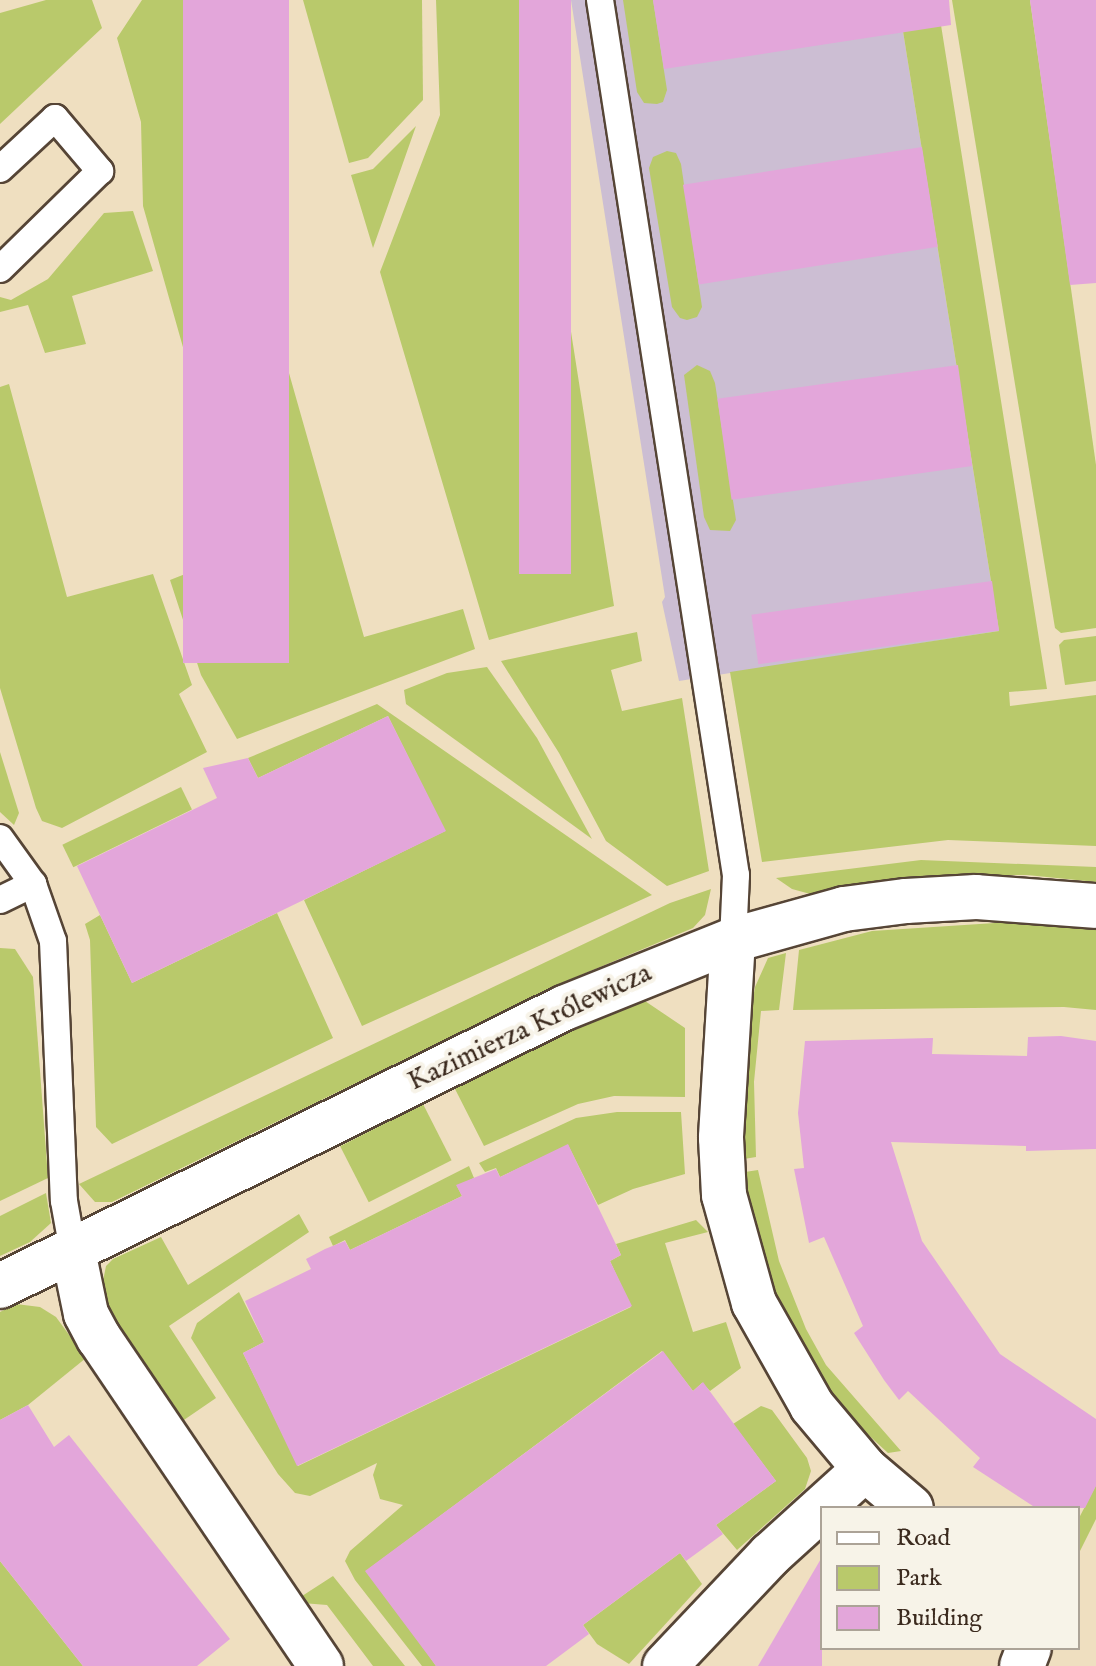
<!DOCTYPE html>
<meta charset="utf-8">
<style>
body{margin:0}
#map{position:relative;width:1096px;height:1666px;overflow:hidden;background:#efdfc0;font-family:"IM FELL English",serif}
div>[style]{position:absolute}
[style*='--x']{left:calc(var(--x)*1px);top:calc(var(--y)*1px);width:calc(var(--w)*1px);rotate:calc(var(--a)*1deg)}
.industrial>*{inset:0;background:#ccbed3}
.green>*{inset:0;background:#b9c96b;transform-origin:0 0}
.building>*{inset:0;background:#e3a6da;transform-origin:0 0}
.roads{filter:drop-shadow(2px 0 #564536) drop-shadow(-2px 0 #564536) drop-shadow(0 2px #564536) drop-shadow(0 -2px #564536)}
.service>*{height:26px;margin:-13px;padding:0 13px;transform-origin:13px;border-radius:13px;background:#fff}
.minor>*{height:44px;margin:-22px;padding:0 22px;transform-origin:22px;border-radius:22px;background:#fff}
span{translate:-50% -50%;white-space:nowrap;text-align:center;line-height:1.15;-webkit-text-stroke:8px #f7f3e8;paint-order:stroke}
.street-label{font-size:28px;color:#3b2a1e}
.legend{position:absolute;left:820px;top:1506px;width:260px;height:144px;box-sizing:border-box;background:#f7f3e8;border:2px solid #aca397;margin:0;padding:10px 14px;list-style:none;font-size:24px;color:#3b2a1e}
.legend li{display:flex;align-items:center;gap:16px;height:40px}
.legend b{width:40px;border:2px solid #aca397}
</style>
<div id="map">
<div class="industrial">
<i style="clip-path:polygon(571px 0,898px 0,999px 631px,679px 681px,662px 602px,665px 597px)"></i>
</div>
<div class="green">
<i style="clip-path:polygon(46px 0,92px 0,102px 28px,0 124px,0 13px)"></i>
<i style="clip-path:polygon(142px 0,183px 0,364px 637px,463px 609px,475px 649px,237px 739px,201px 675px,170px 580px,241px 552px,143px 206px,141px 122px,117px 38px)"></i>
<i style="clip-path:polygon(303px 0,422px 0,423px 100px,368px 158px,349px 163px)"></i>
<i style="clip-path:polygon(436px 0,519px 0,614px 606px,489px 640px,380px 272px,440px 115px)"></i>
<i style="clip-path:polygon(623px 0,653px 0,667px 90px,663px 102px,657px 104px,644px 103px,637px 92px)"></i>
<i style="clip-path:polygon(898px 0,937px 0,1047px 689px,1009px 692px,1010px 706px,1096px 695px,1096px 846px,948px 840px,762px 862px,730px 672px,999px 631px)"></i>
<i style="clip-path:polygon(952px 0,1030px 0,1096px 465px,1096px 628px,1061px 633px,1055px 628px)"></i>
<i style="clip-path:polygon(416px 126px,373px 248px,351px 175px,373px 169px)"></i>
<i style="clip-path:polygon(667px 151px,676px 153px,681px 164px,702px 307px,697px 317px,687px 320px,680px 318px,672px 307px,649px 168px,653px 157px)"></i>
<i style="clip-path:polygon(133px 211px,153px 271px,72px 296px,86px 344px,45px 353px,28px 305px,0 312px,0 297px,11px 300px,48px 279px,104px 213px)"></i>
<i style="clip-path:polygon(697px 365px,710px 371px,715px 383px,736px 520px,730px 531px,710px 530px,704px 517px,684px 375px)"></i>
<i style="clip-path:polygon(9px 384px,67px 597px,153px 574px,192px 685px,179px 694px,207px 752px,62px 828px,42px 821px,36px 808px,0 688px,0 387px)"></i>
<i style="clip-path:polygon(637px 632px,642px 661px,611px 670px,622px 711px,682px 698px,709px 871px,667px 886px,606px 841px,559px 753px,501px 661px)"></i>
<i style="clip-path:polygon(1096px 636px,1096px 681px,1065px 685px,1059px 645px,1064px 640px)"></i>
<i style="clip-path:polygon(487px 667px,537px 738px,592px 839px,406px 704px,404px 690px,447px 673px)"></i>
<i style="clip-path:polygon(377px 704px,652px 895px,362px 1026px,304px 900px,445px 831px,388px 716px,258px 778px,248px 758px)"></i>
<i style="clip-path:polygon(0 752px,19px 813px,14px 825px,0 812px)"></i>
<i style="left:181px;top:787px;width:25px;height:132px;rotate:64deg"></i>
<i style="clip-path:polygon(921px 860px,1096px 867px,1096px 882px,1027px 875px,939px 875px,907px 877px,814px 895px,792px 889px,776px 878px)"></i>
<i style="clip-path:polygon(711px 889px,705px 915px,693px 928px,557px 985px,112px 1202px,95px 1202px,79px 1184px,670px 903px)"></i>
<i style="clip-path:polygon(277px 913px,333px 1038px,112px 1144px,96px 1127px,90px 940px,85px 924px,100px 915px,132px 983px)"></i>
<i style="clip-path:polygon(1024px 921px,1096px 926px,1096px 1010px,1064px 1007px,793px 1010px,799px 950px,872px 931px)"></i>
<i style="clip-path:polygon(0 948px,15px 949px,33px 977px,48px 1178px,0 1201px)"></i>
<i style="clip-path:polygon(786px 953px,779px 1010px,761px 1011px,754px 1082px,756px 1157px,744px 1159px,741px 1130px,748px 1026px,755px 987px,768px 958px)"></i>
<i style="clip-path:polygon(642px 999px,685px 1028px,685px 1097px,614px 1096px,578px 1104px,484px 1146px,454px 1087px,573px 1027px)"></i>
<i style="left:423px;top:1104px;width:63px;height:93px;rotate:63deg"></i>
<i style="clip-path:polygon(617px 1112px,681px 1112px,685px 1174px,633px 1189px,598px 1205px,568px 1145px,500px 1177px,496px 1168px,485px 1172px,479px 1163px,576px 1118px)"></i>
<i style="clip-path:polygon(469px 1166px,474px 1178px,457px 1186px,462px 1196px,350px 1250px,345px 1240px,333px 1246px,329px 1237px)"></i>
<i style="clip-path:polygon(758px 1170px,779px 1261px,806px 1329px,826px 1365px,901px 1451px,888px 1453px,851px 1419px,829px 1393px,783px 1319px,764px 1269px,745px 1180px,745px 1172px)"></i>
<i style="clip-path:polygon(46px 1193px,51px 1223px,30px 1242px,0 1256px,0 1216px)"></i>
<i style="clip-path:polygon(299px 1214px,309px 1232px,169px 1326px,216px 1398px,181px 1422px,100px 1296px,106px 1266px,113px 1259px,161px 1237px,188px 1285px)"></i>
<i style="clip-path:polygon(696px 1220px,708px 1232px,665px 1243px,693px 1332px,726px 1322px,741px 1368px,710px 1391px,702px 1383px,693px 1391px,662px 1351px,370px 1568px,436px 1666px,422px 1666px,355px 1580px,345px 1561px,350px 1551px,403px 1505px,380px 1499px,373px 1475px,377px 1463px,310px 1496px,295px 1493px,278px 1474px,191px 1338px,197px 1323px,239px 1292px,264px 1342px,243px 1353px,298px 1466px,631px 1307px,610px 1261px,621px 1255px,616px 1244px)"></i>
<i style="clip-path:polygon(16px 1304px,40px 1307px,56px 1317px,86px 1358px,28px 1405px,0 1420px,0 1312px)"></i>
<i style="clip-path:polygon(761px 1406px,772px 1410px,807px 1458px,811px 1471px,805px 1489px,737px 1550px,716px 1525px,776px 1481px,733px 1424px)"></i>
<i style="clip-path:polygon(1096px 1485px,1096px 1519px,1078px 1555px,1078px 1520px)"></i>
<i style="clip-path:polygon(680px 1553px,702px 1584px,629px 1664px,597px 1644px,583px 1625px)"></i>
<i style="clip-path:polygon(0 1561px,83px 1666px,0 1666px)"></i>
<i style="clip-path:polygon(333px 1576px,405px 1666px,373px 1666px,327px 1605px,302px 1603px,299px 1598px)"></i>
</div>
<div class="building">
<i style="left:183px;top:0;width:106px;height:663px"></i>
<i style="left:519px;top:0;width:52px;height:574px"></i>
<i style="clip-path:polygon(653px 0,949px 0,951px 25px,664px 69px)"></i>
<i style="clip-path:polygon(1030px 0,1096px 0,1096px 283px,1070px 285px)"></i>
<i style="left:922px;top:147px;width:101px;height:242px;rotate:81deg"></i>
<i style="left:958px;top:365px;width:102px;height:243px;rotate:82deg"></i>
<i style="left:992px;top:581px;width:50px;height:243px;rotate:82deg"></i>
<i style="clip-path:polygon(388px 716px,446px 831px,132px 983px,77px 866px,217px 798px,203px 768px,248px 758px,258px 778px)"></i>
<i style="clip-path:polygon(1061px 1036px,1096px 1041px,1096px 1149px,1026px 1151px,1026px 1146px,891px 1142px,922px 1241px,1000px 1354px,1096px 1419px,1096px 1486px,1085px 1508px,1036px 1508px,973px 1467px,980px 1458px,908px 1391px,899px 1400px,884px 1380px,854px 1333px,863px 1326px,824px 1237px,809px 1243px,794px 1169px,804px 1168px,798px 1113px,805px 1041px,933px 1038px,932px 1054px,1027px 1056px,1028px 1037px)"></i>
<i style="clip-path:polygon(568px 1144px,621px 1255px,610px 1261px,632px 1306px,297px 1466px,243px 1353px,264px 1342px,245px 1301px,311px 1269px,306px 1259px,325px 1249px,345px 1241px,350px 1250px,462px 1196px,456px 1185px,496px 1169px,500px 1177px)"></i>
<i style="clip-path:polygon(663px 1351px,693px 1391px,703px 1382px,776px 1481px,716px 1525px,723px 1534px,686px 1561px,680px 1553px,583px 1625px,589px 1634px,546px 1666px,436px 1666px,365px 1571px)"></i>
<i style="clip-path:polygon(28px 1405px,54px 1447px,69px 1435px,230px 1639px,197px 1666px,83px 1666px,0 1561px,0 1420px)"></i>
<i style="clip-path:polygon(822px 1557px,822px 1666px,758px 1666px)"></i>
</div>
<div class="roads">
<div class="service">
<i style="--x:600;--y:0;--w:886;--a:81.17"></i>
<i style="--x:736;--y:875;--w:65;--a:92.6"></i>
<i style="--x:0;--y:169;--w:75;--a:-42.8"></i>
<i style="--x:55;--y:118;--w:70;--a:49.7"></i>
<i style="--x:100;--y:171;--w:140;--a:135.6"></i>
<i style="--x:0;--y:838;--w:57;--a:54.3"></i>
<i style="--x:33;--y:884;--w:60;--a:70.7"></i>
<i style="--x:53;--y:941;--w:260;--a:87.6"></i>
<i style="--x:64;--y:1201;--w:51;--a:79.8"></i>
<i style="--x:0;--y:900;--w:37;--a:-26"></i>
</div>
<div class="minor">
<i style="--x:733;--y:940;--w:198;--a:93.5"></i>
<i style="--x:721;--y:1138;--w:57;--a:87"></i>
<i style="--x:724;--y:1195;--w:112;--a:74.5"></i>
<i style="--x:754;--y:1303;--w:118;--a:60.6"></i>
<i style="--x:812;--y:1406;--w:82;--a:49.9"></i>
<i style="--x:865;--y:1469;--w:60;--a:40.3"></i>
<i style="--x:73;--y:1251;--w:64;--a:78.3"></i>
<i style="--x:86;--y:1314;--w:27;--a:62"></i>
<i style="--x:99;--y:1338;--w:396;--a:55.9"></i>
<i style="--x:0;--y:1286;--w:629;--a:-26.24"></i>
<i style="--x:564;--y:1008;--w:182;--a:-21.9"></i>
<i style="--x:733;--y:940;--w:115;--a:-15.6"></i>
<i style="--x:844;--y:909;--w:63;--a:-7.4"></i>
<i style="--x:906;--y:901;--w:70;--a:-3.3"></i>
<i style="--x:976;--y:897;--w:120;--a:4.3"></i>
<i style="--x:665;--y:1666;--w:153;--a:-46.6"></i>
<i style="--x:770;--y:1555;--w:128;--a:-42.2"></i>
<i style="--x:1022;--y:1666;--w:19;--a:-69"></i>
</div>
</div>
<div class="street-label">
<span style="left:530px;top:1028px;rotate:-25deg">Kazimierza Królewicza</span>
</div>
<ul class="legend">
<li><b style="height:10px;background:#fff"></b>Road</li>
<li><b style="height:22px;background:#b9c96b"></b>Park</li>
<li><b style="height:22px;background:#e3a6da"></b>Building</li>
</ul>
</div>
